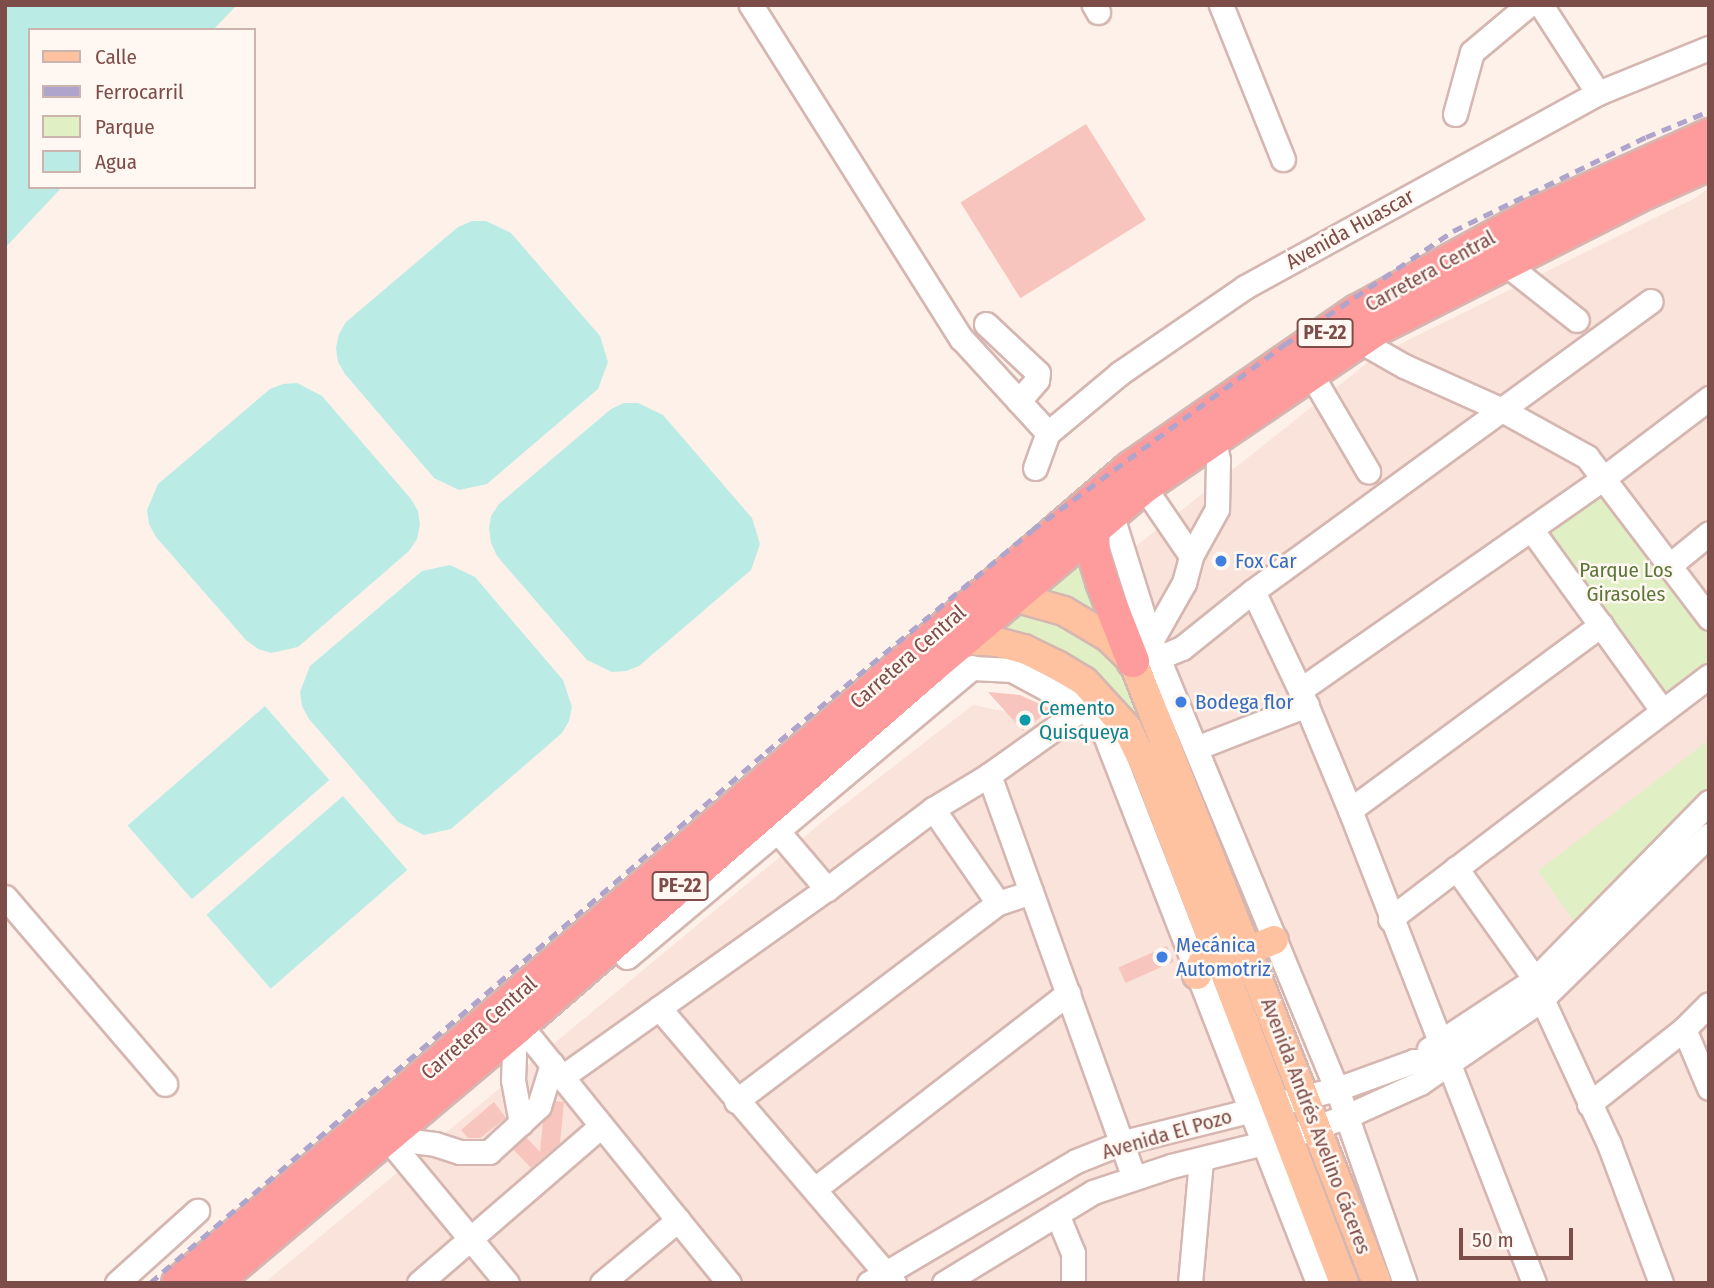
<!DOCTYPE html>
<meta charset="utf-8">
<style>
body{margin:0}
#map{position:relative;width:1714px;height:1288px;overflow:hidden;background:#fef1ea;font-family:"Fira Sans Condensed",sans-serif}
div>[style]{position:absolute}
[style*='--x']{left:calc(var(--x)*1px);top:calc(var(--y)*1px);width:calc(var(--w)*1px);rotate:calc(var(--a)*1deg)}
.residential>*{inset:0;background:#f9e3da}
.green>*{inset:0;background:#e1efc5}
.water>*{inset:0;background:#bbebe5;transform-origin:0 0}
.building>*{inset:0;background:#f7c5be;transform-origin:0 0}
.roads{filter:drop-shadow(2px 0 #d5b6b0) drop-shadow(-2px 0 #d5b6b0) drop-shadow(0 2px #d5b6b0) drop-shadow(0 -2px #d5b6b0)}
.minor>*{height:23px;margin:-11.5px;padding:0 11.5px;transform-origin:11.5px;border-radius:11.5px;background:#fff}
.major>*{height:28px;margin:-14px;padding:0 14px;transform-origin:14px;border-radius:14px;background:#ffc2a0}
.highway>*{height:32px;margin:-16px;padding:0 16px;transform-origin:16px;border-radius:16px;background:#fe9b9c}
.rail>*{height:4.5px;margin-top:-2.25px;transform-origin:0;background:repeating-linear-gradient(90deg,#afa5cc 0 10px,transparent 0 17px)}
.dots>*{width:19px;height:19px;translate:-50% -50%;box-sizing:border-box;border:4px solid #fff7f2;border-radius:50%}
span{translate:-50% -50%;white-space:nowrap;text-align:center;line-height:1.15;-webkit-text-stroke:5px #fff7f2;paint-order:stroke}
.shield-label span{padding:2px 5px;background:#fff7f2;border:2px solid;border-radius:5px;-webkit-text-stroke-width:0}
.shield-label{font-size:19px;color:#7d4d49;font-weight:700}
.street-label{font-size:21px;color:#7d4d49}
.shop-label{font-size:21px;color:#366cbe}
.left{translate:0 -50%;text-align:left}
.park-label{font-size:21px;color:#5d773a}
.culture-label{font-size:21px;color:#0d838f}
.frame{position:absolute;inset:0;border:7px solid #7d4d49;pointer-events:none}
.legend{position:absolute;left:28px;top:28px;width:228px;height:161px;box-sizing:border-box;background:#fff7f2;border:2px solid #cbb3ae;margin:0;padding:9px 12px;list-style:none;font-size:21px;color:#7d4d49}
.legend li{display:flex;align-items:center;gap:14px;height:35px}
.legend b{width:35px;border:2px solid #cbb3ae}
.scale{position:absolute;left:1459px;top:1228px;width:114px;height:32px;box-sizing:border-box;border:4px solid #7d4d49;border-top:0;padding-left:9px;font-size:21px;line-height:24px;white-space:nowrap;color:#7d4d49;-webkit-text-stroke:5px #fff7f2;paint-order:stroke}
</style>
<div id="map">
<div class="residential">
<i style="clip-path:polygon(1709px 188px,1709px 1283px,1421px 1283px,1359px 1115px,1178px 671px,1125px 555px,1376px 356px,1695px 198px)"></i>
<i style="clip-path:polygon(973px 705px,1089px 728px,1305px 1283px,264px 1283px,827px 818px)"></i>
</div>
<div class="green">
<i style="clip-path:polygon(1603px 490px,1709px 631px,1709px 671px,1668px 701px,1544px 534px)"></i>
<i style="clip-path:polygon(1085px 554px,1112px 629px,1077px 605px,1044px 589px)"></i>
<i style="clip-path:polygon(1024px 607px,1115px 652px,1197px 837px,1137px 732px,994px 632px)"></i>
<i style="clip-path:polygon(1709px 740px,1709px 793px,1574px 921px,1538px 871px)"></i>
</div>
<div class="water">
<i style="clip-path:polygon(5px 5px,237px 5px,213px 30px,30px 30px,30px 187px,62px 187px,5px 248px)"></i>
<i style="clip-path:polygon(472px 221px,486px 221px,511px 233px,600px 336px,608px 362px,598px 389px,487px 484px,459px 490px,434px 478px,345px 374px,338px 362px,336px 348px,339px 334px,346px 322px,458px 227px)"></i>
<i style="clip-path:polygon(297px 383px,322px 396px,411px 499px,418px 511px,420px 525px,417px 539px,409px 551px,298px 647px,271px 653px,258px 649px,246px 640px,156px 537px,149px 524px,147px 510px,158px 484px,270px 389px,283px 384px)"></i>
<i style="clip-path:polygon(624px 403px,638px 403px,663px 415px,752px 518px,760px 544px,751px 570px,639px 666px,626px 671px,612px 672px,587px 660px,497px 556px,491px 543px,489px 529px,491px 516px,499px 504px,611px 409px)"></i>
<i style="clip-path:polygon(450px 565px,475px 577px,563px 680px,572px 707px,569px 721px,562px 733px,451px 829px,424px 835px,398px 822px,309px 719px,302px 706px,300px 692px,310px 666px,422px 571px)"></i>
<i style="left:265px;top:706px;width:98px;height:182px;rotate:49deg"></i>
<i style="left:343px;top:796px;width:98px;height:181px;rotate:49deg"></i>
</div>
<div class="building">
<i style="left:1086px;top:124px;width:113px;height:148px;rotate:58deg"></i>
<i style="clip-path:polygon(988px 692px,1020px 695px,1051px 709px,1023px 731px)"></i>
<i style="left:1167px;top:946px;width:17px;height:53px;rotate:66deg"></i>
<i style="clip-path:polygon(555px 1101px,564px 1102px,560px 1143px,531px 1168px,513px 1149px,526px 1137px,540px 1152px,543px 1121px)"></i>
<i style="clip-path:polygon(494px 1102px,506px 1118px,480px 1138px,468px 1138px,461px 1130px)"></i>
</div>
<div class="roads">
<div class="minor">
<i style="--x:751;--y:5;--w:394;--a:57.8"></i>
<i style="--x:961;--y:338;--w:129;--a:47.5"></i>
<i style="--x:1094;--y:5;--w:8;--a:60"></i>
<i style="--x:1221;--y:5;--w:166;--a:68.1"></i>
<i style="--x:1541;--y:5;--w:105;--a:57.1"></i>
<i style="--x:1455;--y:114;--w:64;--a:-74.7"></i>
<i style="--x:1472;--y:52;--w:73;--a:-40"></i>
<i style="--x:1506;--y:264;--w:90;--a:38.3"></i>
<i style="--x:986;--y:324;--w:71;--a:43.3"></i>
<i style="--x:1038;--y:373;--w:7;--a:98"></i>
<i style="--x:1037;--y:380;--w:28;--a:131"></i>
<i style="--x:1360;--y:341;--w:51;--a:29.6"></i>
<i style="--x:1404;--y:366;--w:107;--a:24.2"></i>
<i style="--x:1502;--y:410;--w:97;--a:28.9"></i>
<i style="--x:1587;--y:457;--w:202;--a:52.8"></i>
<i style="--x:1311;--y:374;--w:113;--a:59.6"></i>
<i style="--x:1035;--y:468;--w:37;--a:-70"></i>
<i style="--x:1048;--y:433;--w:94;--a:-39.8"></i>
<i style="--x:1120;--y:373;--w:152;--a:-34.5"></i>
<i style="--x:1245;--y:287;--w:403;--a:-28.8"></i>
<i style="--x:1598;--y:93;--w:120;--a:-22.1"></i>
<i style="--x:1144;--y:487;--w:83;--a:55.7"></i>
<i style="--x:1111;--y:513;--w:134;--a:72.6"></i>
<i style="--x:1151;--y:641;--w:485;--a:67.5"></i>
<i style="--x:1337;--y:1089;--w:206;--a:70.7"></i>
<i style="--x:1531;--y:529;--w:223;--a:54.1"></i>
<i style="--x:1670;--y:565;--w:50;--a:-39.4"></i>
<i style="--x:1253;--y:591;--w:110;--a:64.6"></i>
<i style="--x:1300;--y:690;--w:130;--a:67.4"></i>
<i style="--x:1350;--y:810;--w:508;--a:68.74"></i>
<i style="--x:1151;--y:641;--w:67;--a:-60.4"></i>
<i style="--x:1184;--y:583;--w:28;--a:-75"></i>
<i style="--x:1191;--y:556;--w:54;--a:-61"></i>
<i style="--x:1217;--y:509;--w:49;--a:-88.8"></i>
<i style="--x:1218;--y:460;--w:21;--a:-101"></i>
<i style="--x:1158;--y:658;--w:26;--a:-23"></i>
<i style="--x:1182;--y:648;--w:91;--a:-38.8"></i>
<i style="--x:1253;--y:591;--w:492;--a:-36.1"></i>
<i style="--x:933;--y:666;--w:79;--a:2.9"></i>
<i style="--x:1012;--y:670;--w:81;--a:28.2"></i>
<i style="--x:1083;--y:708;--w:30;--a:48"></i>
<i style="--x:1103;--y:730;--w:593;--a:68.75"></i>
<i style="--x:1300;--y:690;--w:372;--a:-34.9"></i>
<i style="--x:1605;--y:477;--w:131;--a:-37.2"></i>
<i style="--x:1196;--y:748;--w:119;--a:-21.2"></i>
<i style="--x:989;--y:775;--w:427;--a:70.2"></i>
<i style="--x:933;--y:809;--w:114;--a:55.3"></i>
<i style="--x:1350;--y:810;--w:312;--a:-36.4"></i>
<i style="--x:768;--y:820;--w:91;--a:49.5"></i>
<i style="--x:1456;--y:868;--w:136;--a:54.6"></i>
<i style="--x:1535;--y:979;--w:14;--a:30"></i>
<i style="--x:5;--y:897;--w:246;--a:49.4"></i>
<i style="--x:1390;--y:919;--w:401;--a:-37.3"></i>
<i style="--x:615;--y:943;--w:18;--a:49"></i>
<i style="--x:627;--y:957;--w:451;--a:-40"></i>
<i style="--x:1542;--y:999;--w:160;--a:65.2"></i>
<i style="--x:1609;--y:1144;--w:148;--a:69.5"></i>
<i style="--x:659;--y:1008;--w:362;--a:49.5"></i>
<i style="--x:520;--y:1025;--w:332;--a:51"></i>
<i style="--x:1684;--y:1029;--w:64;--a:67"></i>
<i style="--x:515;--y:1030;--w:50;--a:92.3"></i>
<i style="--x:513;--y:1080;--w:44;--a:79.5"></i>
<i style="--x:1429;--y:1049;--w:127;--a:-33.4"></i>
<i style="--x:1535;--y:979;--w:248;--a:-45.5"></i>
<i style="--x:562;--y:1077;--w:325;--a:-35.4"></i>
<i style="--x:827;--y:889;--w:133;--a:-37"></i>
<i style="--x:933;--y:809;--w:66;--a:-31.3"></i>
<i style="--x:989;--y:775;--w:115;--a:-35.5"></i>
<i style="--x:736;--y:1101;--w:328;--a:-37.1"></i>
<i style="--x:998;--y:903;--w:35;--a:-18"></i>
<i style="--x:1589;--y:1104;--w:121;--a:-38.3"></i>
<i style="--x:1684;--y:1029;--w:35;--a:-45"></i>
<i style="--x:387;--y:1138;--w:48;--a:7.1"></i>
<i style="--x:435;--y:1144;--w:26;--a:18"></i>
<i style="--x:460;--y:1152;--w:29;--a:0"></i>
<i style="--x:489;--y:1152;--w:68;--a:-42.6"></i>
<i style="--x:539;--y:1106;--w:44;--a:-72.8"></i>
<i style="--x:387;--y:1138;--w:188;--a:50.4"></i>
<i style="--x:816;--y:1188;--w:319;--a:-37.7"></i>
<i style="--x:1057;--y:1214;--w:42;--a:67.7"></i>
<i style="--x:1073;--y:1253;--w:30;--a:90"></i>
<i style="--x:117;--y:1283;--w:108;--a:-42"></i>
<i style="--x:419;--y:1283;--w:240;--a:-40.8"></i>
<i style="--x:602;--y:1283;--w:99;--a:-39.7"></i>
<i style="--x:869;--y:1283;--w:240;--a:-30.5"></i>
<i style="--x:1076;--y:1161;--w:52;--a:-21.6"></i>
<i style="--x:1124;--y:1142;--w:219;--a:-14"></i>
<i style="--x:1337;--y:1089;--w:82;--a:-20"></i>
<i style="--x:1414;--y:1061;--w:34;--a:0"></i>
<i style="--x:944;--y:1283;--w:175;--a:-31.4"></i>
<i style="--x:1093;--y:1192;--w:82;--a:-18.4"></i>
<i style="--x:1171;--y:1166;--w:121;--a:-13.9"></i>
<i style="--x:1288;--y:1137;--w:63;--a:-19.6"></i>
<i style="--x:1347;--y:1116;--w:80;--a:-24.3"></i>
<i style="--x:1420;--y:1083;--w:148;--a:-34.5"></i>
<i style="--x:1542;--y:999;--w:234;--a:-44.5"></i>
<i style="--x:1190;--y:1283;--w:123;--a:-84.9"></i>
</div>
<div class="major">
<i style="--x:997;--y:596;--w:17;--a:3"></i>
<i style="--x:1014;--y:597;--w:52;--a:15.6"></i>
<i style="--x:1064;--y:611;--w:51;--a:30.6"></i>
<i style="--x:1108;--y:637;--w:35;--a:44"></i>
<i style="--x:1133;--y:661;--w:668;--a:68.58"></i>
<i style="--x:963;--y:640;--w:34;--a:3"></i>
<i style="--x:997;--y:642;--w:28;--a:15"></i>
<i style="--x:1024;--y:649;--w:37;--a:26"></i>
<i style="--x:1057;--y:665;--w:31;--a:31"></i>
<i style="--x:1084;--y:681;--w:64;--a:47.5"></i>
<i style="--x:1127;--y:728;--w:43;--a:64"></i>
<i style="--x:1146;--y:767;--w:553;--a:69.01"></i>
<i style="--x:1247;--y:951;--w:29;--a:-22"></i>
<i style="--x:1197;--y:975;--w:39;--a:-67"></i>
</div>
<div class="highway">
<i style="--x:1093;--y:529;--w:26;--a:88"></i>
<i style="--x:1094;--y:555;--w:28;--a:73"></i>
<i style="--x:1102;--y:582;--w:85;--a:68.6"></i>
<i style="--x:178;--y:1283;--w:247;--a:-40.1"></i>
<i style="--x:367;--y:1124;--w:1006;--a:-40.69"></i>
<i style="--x:1130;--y:468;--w:276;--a:-34.7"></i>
<i style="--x:1357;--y:311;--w:200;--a:-28.7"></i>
<i style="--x:1532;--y:215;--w:194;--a:-24.3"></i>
<i style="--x:214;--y:1283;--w:400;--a:-40.1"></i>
<i style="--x:520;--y:1025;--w:547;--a:-41"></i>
<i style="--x:933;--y:666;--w:277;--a:-40.3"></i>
<i style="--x:1144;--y:487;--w:284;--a:-34.1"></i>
<i style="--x:1379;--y:328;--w:301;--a:-26.9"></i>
<i style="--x:1647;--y:192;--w:68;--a:-24.3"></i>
</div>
</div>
<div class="rail">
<i style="--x:150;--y:1283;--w:813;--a:-40.76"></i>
<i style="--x:766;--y:752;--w:346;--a:-39.8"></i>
<i style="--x:1032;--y:530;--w:313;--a:-36.3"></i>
<i style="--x:1284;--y:345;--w:204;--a:-34"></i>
<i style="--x:1453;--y:231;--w:215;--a:-26"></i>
<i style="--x:1646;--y:137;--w:68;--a:-22.4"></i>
</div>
<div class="dots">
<i style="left:1221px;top:561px;background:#3f7fe0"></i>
<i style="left:1181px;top:702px;background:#3f7fe0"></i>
<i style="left:1025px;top:720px;background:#0f9aa8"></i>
<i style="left:1162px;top:957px;background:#3f7fe0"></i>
</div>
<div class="shield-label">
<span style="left:1325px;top:333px">PE-22</span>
<span style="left:680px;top:886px">PE-22</span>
</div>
<div class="street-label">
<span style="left:1350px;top:229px;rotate:-29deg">Avenida Huascar</span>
<span style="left:1430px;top:271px;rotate:-29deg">Carretera Central</span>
<span style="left:908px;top:657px;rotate:-41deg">Carretera Central</span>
<span style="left:479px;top:1028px;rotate:-41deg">Carretera Central</span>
<span style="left:1316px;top:1126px;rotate:69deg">Avenida Andrés Avelino Cáceres</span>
<span style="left:1167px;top:1134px;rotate:-16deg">Avenida El Pozo</span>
</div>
<div class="shop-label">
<span class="left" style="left:1235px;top:561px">Fox Car</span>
<span class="left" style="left:1195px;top:702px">Bodega flor</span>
<span class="left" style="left:1176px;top:957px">Mecánica<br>Automotriz</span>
</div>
<div class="park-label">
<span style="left:1626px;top:582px">Parque Los<br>Girasoles</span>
</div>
<div class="culture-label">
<span class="left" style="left:1039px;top:720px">Cemento<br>Quisqueya</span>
</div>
<div class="frame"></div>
<ul class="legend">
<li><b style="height:9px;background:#ffc2a0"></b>Calle</li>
<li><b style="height:9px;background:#afa5cc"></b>Ferrocarril</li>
<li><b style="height:19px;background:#e1efc5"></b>Parque</li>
<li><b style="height:19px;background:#bbebe5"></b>Agua</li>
</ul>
<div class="scale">50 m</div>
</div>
